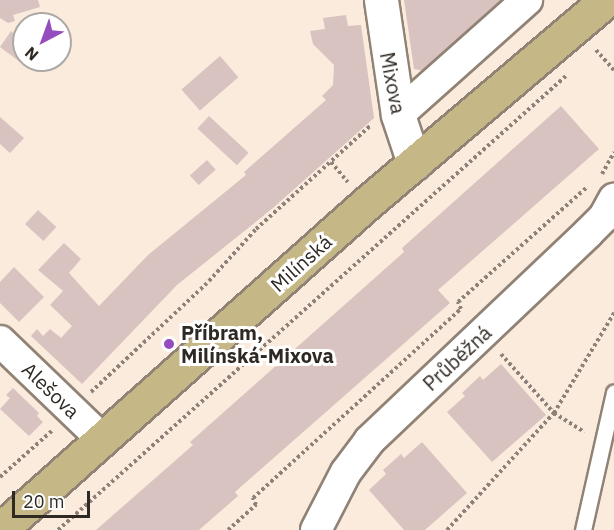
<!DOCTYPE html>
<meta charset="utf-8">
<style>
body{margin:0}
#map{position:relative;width:614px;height:530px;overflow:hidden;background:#faebdc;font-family:"IBM Plex Sans",sans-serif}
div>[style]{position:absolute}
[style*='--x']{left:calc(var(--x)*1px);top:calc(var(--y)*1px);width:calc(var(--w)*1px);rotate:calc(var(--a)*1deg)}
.building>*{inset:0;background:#d9c3c0;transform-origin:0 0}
.path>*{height:4px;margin-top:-2px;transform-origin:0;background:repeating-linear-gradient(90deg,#8c8279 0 3px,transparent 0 6px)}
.roads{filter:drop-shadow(2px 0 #908376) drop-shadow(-2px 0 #908376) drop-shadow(0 2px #908376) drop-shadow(0 -2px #908376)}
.lane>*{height:15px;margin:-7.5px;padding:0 7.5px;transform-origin:7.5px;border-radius:7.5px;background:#fff}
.street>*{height:30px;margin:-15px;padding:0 15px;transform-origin:15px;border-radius:15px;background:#fff}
.secondary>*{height:33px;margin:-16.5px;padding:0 16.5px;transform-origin:16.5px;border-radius:16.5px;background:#fff}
.primary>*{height:33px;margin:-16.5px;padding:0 16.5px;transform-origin:16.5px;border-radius:16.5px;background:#c6b886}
.dots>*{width:16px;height:16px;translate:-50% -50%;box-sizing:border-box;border:3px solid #fff;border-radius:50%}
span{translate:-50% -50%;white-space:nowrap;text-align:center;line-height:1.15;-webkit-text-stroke:6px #fff;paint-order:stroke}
.street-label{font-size:20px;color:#2f2924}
.poi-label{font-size:20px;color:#2f2924;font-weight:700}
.left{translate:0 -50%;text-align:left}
.north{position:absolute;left:12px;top:12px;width:60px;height:60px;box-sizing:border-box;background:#fff;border:2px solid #aca9a7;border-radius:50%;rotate:221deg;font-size:16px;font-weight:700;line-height:24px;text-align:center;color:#2f2924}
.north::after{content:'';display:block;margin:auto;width:21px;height:27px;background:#954cbf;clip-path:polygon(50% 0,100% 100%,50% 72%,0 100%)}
.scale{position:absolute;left:12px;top:491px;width:78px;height:27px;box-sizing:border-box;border:3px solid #2f2924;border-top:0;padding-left:8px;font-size:18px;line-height:21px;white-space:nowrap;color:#2f2924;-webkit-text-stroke:4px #fff;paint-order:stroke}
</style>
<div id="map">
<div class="building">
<i style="clip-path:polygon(0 0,38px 0,40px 7px,13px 15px,15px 21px,8px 23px,0 18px)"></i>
<i style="clip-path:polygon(404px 0,506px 0,424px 71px,414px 69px)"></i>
<i style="clip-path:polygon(346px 15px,348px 26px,361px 25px,374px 118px,273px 208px,177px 285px,82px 384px,31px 336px,37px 329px,43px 336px,50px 329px,61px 338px,72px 326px,50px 305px,63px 291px,38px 270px,64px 243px,81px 259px,69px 273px,99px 306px,148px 255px,246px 175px,244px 172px,326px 100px,322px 96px,333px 85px,334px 65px,313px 44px,310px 31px,325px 29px,323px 18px)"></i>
<i style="clip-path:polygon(11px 31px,24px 42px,24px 57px,20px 62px,0 47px)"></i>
<i style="left:220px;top:56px;width:28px;height:51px;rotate:49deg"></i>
<i style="clip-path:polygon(561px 106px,599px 149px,438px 290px,450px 303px,235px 492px,238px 496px,199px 530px,96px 530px,193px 445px,190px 442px,404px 252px,402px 248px)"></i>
<i style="left:209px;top:116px;width:54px;height:17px;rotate:43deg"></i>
<i style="clip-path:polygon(0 117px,24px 138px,10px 153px,0 144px)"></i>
<i style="left:207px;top:160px;width:13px;height:23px;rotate:48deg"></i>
<i style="left:38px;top:210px;width:25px;height:19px;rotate:43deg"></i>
<i style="clip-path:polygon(14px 267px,44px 297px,19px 322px,0 303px,0 282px)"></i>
<i style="clip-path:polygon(501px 364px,546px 415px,492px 462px,447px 412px,465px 396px,462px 393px,480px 376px,483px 380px)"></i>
<i style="clip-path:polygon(13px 388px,39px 413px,37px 416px,43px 422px,29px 436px,0 409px,10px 398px,6px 395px)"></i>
<i style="clip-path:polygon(422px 442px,467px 493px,425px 530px,404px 530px,369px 490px,386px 474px,383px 470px,401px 454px,404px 458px)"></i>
</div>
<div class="path">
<i style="--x:596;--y:50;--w:27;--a:48"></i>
<i style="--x:331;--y:162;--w:26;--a:50"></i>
<i style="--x:602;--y:174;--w:25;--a:-61"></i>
<i style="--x:501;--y:354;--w:79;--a:48.1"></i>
<i style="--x:554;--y:413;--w:36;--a:32"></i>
<i style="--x:91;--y:392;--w:162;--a:-43.2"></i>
<i style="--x:209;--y:281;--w:70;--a:-47.9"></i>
<i style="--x:256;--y:229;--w:154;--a:-42.1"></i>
<i style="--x:0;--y:477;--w:71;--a:-41.6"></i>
<i style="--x:58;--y:530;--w:683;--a:-41.79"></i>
<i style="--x:228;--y:530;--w:38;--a:-42"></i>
<i style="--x:256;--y:505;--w:8;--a:-113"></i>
<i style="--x:253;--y:498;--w:281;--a:-42.3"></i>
<i style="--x:461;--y:309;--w:8;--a:-113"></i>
<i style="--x:458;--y:302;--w:173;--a:-41.7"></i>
<i style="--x:447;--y:530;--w:159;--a:-47.6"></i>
<i style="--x:554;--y:413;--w:117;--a:-59"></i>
</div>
<div class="roads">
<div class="lane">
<i style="--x:583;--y:530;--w:141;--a:-77.3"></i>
</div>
<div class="street">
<i style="--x:398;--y:115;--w:173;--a:-41.7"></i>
<i style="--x:0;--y:341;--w:141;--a:43.9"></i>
<i style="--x:316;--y:530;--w:65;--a:-62.7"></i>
<i style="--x:346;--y:472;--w:39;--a:-53"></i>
<i style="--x:369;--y:441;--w:302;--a:-43.5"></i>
<i style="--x:588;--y:233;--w:23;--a:-45"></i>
<i style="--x:604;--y:217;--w:21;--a:-61"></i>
</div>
<div class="secondary">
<i style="--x:381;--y:0;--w:116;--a:81.6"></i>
<i style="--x:398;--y:115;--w:51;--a:71.6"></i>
</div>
<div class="primary">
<i style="--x:0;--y:530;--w:492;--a:-41.7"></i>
<i style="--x:367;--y:203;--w:314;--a:-40.3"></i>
</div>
</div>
<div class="dots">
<i style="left:169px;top:344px;background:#954cbf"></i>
</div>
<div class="street-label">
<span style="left:393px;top:83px;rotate:79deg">Mixova</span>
<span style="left:301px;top:263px;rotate:-42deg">Milínská</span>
<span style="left:457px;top:358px;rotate:-43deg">Průběžná</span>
<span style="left:51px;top:390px;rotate:44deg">Alešova</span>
</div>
<div class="poi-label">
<span class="left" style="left:181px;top:344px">Příbram,<br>Milínská-Mixova</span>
</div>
<div class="north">N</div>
<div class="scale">20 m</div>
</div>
